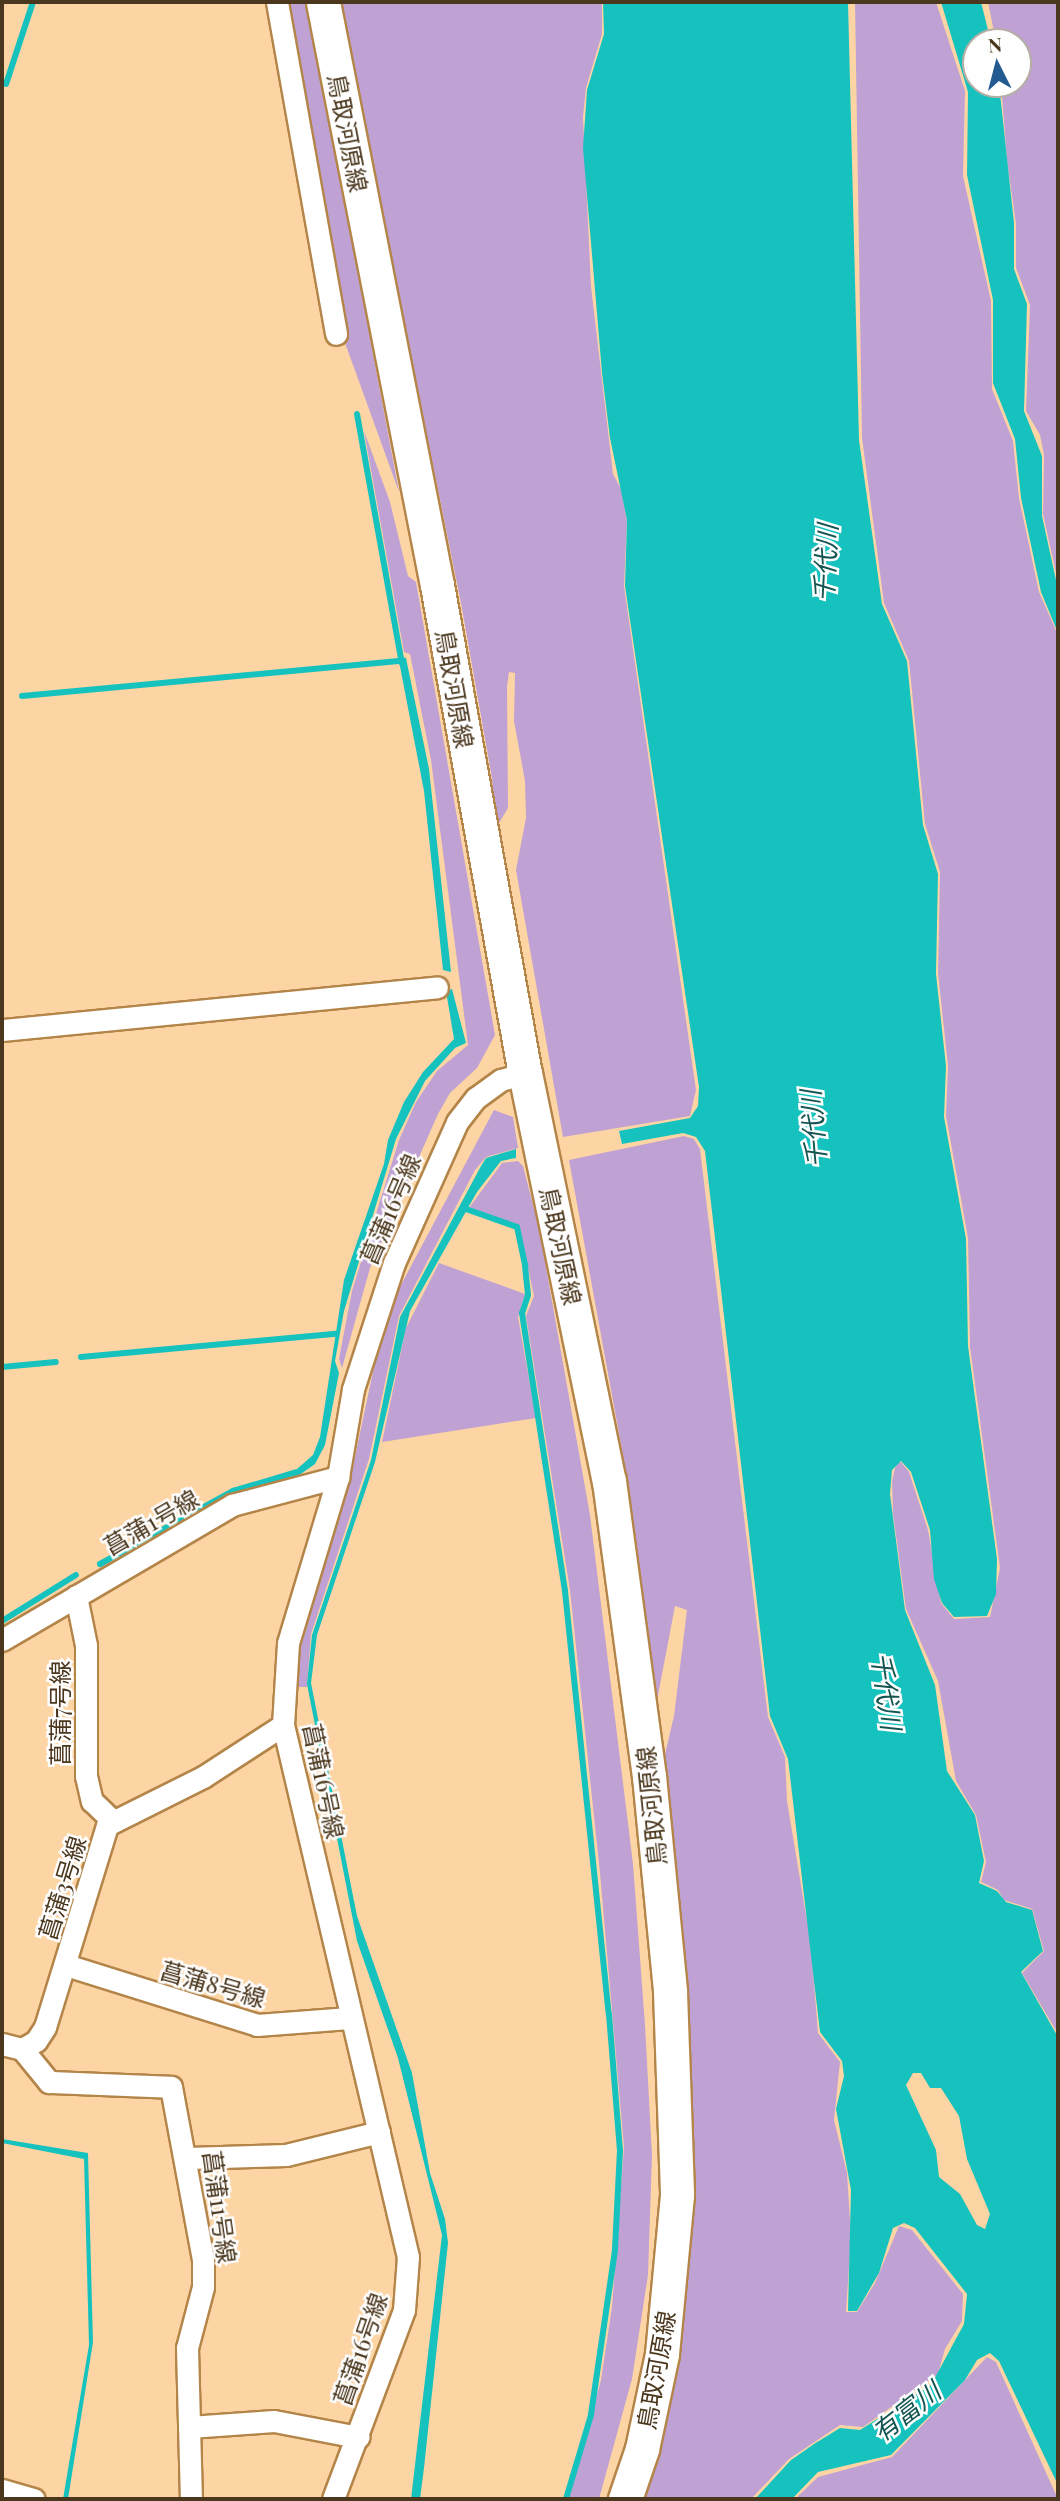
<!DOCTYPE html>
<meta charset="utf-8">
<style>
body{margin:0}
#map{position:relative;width:1060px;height:2501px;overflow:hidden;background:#fdd5a5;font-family:"Playfair Display","Noto Sans JP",serif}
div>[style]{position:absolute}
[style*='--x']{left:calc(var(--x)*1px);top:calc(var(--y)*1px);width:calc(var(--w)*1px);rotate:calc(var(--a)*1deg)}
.green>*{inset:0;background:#bfa1d3}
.water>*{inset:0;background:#15c2be}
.stream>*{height:6px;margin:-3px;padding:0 3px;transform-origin:3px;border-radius:3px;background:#15c2be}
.roads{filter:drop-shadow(2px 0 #b48549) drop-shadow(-2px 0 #b48549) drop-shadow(0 2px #b48549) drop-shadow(0 -2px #b48549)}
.minor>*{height:21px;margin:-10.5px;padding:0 10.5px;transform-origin:10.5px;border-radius:10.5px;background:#fff}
.primary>*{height:33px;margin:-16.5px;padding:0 16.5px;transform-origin:16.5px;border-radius:16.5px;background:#fff}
span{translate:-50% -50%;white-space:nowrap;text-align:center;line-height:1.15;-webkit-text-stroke:5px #fefefe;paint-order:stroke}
.street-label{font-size:24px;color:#4b371d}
.water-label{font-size:26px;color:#145451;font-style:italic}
.frame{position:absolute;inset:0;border:4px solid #4b371d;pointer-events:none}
.north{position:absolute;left:962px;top:28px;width:70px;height:70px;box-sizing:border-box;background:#fefefe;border:2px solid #b6aea4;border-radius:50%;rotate:354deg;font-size:19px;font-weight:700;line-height:28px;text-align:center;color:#4b371d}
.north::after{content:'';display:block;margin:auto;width:24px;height:32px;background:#235a92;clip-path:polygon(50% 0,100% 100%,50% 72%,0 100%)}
</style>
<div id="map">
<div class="green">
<i style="clip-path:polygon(281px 2px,307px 2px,399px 492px,340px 329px)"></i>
<i style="clip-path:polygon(339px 2px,602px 2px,602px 34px,586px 88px,583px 117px,591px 286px,613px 474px,621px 489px,627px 521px,624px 586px,696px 1090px,690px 1116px,563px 1137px,516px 870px,526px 818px,525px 781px,514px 721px,515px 673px,509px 672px,507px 687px,508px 808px,496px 828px,492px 778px,461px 603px)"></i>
<i style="clip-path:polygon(855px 2px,936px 2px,965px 91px,963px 176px,991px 301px,992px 389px,1013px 441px,1019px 498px,1039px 592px,1058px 635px,1058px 2034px,1022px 1973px,1044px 1951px,1032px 1909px,1004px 1900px,998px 1890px,981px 1882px,986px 1862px,976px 1815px,956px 1781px,938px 1681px,906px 1609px,893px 1513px,892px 1481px,896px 1464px,901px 1462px,909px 1472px,928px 1530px,941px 1603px,954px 1619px,990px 1617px,1000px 1568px,970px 1347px,968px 1238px,946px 1116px,948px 1066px,938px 973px,940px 872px,925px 824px,909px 661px,884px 603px,862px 438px)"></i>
<i style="clip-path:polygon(988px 2px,1058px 2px,1058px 582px,1043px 514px,1044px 455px,1040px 435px,1026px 411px,1030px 305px,1016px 268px,1016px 224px,1007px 160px,1001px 84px,1018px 84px,1018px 42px,996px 42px)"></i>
<i style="clip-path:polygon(364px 431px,390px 502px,408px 576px,416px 582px,495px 1035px,477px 1068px,450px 1093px,438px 1114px,370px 1268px,342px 1368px,339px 1359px,352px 1291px,399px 1140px,416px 1102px,437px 1071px,468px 1045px,431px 760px,410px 654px,404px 652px)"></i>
<i style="clip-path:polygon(494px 1110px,513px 1117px,518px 1148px,486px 1157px,475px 1170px,399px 1316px,369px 1459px,311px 1634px,307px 1687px,296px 1687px,301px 1635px,349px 1485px,385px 1315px)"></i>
<i style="clip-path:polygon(684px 1136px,694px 1139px,700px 1149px,768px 1717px,785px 1757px,787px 1801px,811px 1945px,818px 2033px,840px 2062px,834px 2120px,847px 2173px,851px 2236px,846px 2312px,857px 2312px,875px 2283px,899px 2226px,912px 2230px,963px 2294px,962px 2321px,945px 2349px,938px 2374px,863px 2427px,840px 2425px,789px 2459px,751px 2499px,639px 2499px,670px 2373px,661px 1771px,674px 1716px,687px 1610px,675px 1606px,655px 1711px,622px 1450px,569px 1160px)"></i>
<i style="clip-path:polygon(518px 1161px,523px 1166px,539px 1228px,590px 1515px,633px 1864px,645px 2025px,652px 2155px,648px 2275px,632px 2379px,599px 2499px,569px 2499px,601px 2380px,612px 2307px,624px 2147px,600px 1873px,570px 1590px,526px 1316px,534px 1296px,519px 1225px,469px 1208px,502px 1163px)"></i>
<i style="clip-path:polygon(439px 1263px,525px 1294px,518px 1317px,536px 1418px,382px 1442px,406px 1328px)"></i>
<i style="clip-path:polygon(987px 2357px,996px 2362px,1058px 2499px,795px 2499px,818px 2477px,892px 2457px)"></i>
</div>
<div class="water">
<i style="clip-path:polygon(evenodd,603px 2px,848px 2px,859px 440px,882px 604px,907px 661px,923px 825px,938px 874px,936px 974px,946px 1066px,944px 1117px,966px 1239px,968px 1346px,997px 1559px,996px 1594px,987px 1616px,954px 1617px,942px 1603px,934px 1579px,930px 1530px,911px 1472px,901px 1461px,892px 1470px,890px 1494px,905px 1610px,935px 1685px,947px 1771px,975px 1815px,984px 1861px,979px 1883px,997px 1891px,1006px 1902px,1032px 1910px,1043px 1951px,1021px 1972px,1058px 2037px,1058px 2485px,999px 2361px,990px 2353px,977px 2360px,965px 2380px,891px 2455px,818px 2472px,792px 2499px,755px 2499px,791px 2460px,814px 2444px,840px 2428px,860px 2430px,931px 2385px,964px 2324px,967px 2294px,915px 2228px,904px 2223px,893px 2228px,879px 2273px,857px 2311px,848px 2311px,851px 2190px,836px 2109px,844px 2076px,842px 2061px,820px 2032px,788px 1759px,770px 1716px,705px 1151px,696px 1137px,683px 1133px,622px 1144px,619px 1131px,690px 1118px,698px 1106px,699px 1087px,625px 586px,627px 520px,610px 438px,602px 373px,583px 148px,587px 90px,604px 34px,603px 2px,913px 2073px,921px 2073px,930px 2088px,941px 2088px,959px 2116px,967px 2159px,990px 2214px,985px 2229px,977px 2225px,960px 2194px,939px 2177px,936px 2150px,906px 2085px,913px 2073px)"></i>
<i style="clip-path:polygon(941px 2px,981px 2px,991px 42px,976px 42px,976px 84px,999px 84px,1014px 223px,1014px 269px,1027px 304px,1024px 411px,1042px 456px,1042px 516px,1058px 589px,1058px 633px,1041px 592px,1021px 498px,1015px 439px,993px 383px,993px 300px,967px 175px,968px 92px)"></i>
<i style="clip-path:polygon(398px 656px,406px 658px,429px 769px,451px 972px,443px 970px,424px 791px)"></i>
<i style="clip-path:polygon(452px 989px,466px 1043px,455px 1048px,425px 1081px,396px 1139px,344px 1311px,335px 1361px,339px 1373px,325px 1445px,315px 1464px,298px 1476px,289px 1476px,313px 1455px,320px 1437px,344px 1280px,384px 1164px,388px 1140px,404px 1102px,423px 1072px,454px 1039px,446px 991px)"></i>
<i style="clip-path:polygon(516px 1149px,516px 1158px,501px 1161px,477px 1192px,410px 1311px,375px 1462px,317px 1635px,311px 1683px,357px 1916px,412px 2073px,430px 2173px,445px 2219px,448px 2243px,424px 2468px,420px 2499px,411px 2499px,442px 2235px,398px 2058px,357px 1941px,307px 1684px,312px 1635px,371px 1460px,400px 1317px,481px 1166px,486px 1158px)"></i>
<i style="clip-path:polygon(2px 2139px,88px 2153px,93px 2342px,68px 2499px,63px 2499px,89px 2345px,84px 2159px,2px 2143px)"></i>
</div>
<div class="stream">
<i style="--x:6;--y:84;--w:86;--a:-71.8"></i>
<i style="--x:357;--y:414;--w:253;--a:79.8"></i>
<i style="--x:22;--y:696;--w:381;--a:-5.3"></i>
<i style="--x:463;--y:1208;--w:57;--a:19.4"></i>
<i style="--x:517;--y:1227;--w:40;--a:78"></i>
<i style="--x:525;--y:1266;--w:29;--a:84"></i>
<i style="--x:528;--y:1295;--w:19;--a:108"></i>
<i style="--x:522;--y:1313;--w:281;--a:81.2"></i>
<i style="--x:565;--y:1591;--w:425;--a:84.1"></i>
<i style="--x:609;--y:2014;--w:136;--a:85.4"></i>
<i style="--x:620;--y:2150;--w:100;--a:92.9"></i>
<i style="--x:615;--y:2250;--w:167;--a:98.3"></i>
<i style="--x:591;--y:2415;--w:88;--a:106.6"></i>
<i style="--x:81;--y:1357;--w:256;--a:-5.2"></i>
<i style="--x:2;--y:1367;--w:54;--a:-5.3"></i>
<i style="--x:100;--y:1564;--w:152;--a:-28.8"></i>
<i style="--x:233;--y:1491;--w:67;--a:-16.5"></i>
<i style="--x:2;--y:1621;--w:87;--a:-31.9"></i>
</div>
<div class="roads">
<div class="minor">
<i style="--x:277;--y:2;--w:337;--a:79.9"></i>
<i style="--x:2;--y:1030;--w:437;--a:-5.6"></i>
<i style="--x:76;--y:1596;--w:50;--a:78.5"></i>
<i style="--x:86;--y:1645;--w:131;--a:90"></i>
<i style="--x:86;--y:1776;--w:26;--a:77"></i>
<i style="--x:92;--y:1801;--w:29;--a:44"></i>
<i style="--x:2;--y:1640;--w:267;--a:-30.4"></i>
<i style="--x:232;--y:1505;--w:110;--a:-14.8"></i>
<i style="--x:66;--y:1965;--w:200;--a:17.4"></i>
<i style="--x:257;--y:2025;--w:92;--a:-4.4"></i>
<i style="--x:2;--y:2044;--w:21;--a:14"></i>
<i style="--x:22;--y:2049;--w:16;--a:-30"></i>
<i style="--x:36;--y:2041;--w:17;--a:-57"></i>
<i style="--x:45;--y:2027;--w:211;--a:-72.9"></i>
<i style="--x:107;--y:1825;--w:107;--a:-26.6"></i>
<i style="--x:203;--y:1777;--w:95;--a:-33"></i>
<i style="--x:22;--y:2049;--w:43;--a:50.7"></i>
<i style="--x:49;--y:2082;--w:122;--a:2.3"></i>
<i style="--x:171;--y:2087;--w:175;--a:79.5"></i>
<i style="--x:203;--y:2259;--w:28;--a:90"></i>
<i style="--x:203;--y:2287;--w:63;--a:104.7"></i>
<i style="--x:187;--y:2348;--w:151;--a:88.5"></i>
<i style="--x:187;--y:2158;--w:99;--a:-1.7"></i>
<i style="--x:286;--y:2155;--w:96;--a:-13.9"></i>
<i style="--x:189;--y:2427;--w:85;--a:-4"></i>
<i style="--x:274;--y:2421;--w:86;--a:10.8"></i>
<i style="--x:2;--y:2490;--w:33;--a:16"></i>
<i style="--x:333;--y:2499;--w:202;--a:-69.4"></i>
<i style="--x:404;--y:2310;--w:53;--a:-85.7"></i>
<i style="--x:408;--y:2257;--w:546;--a:-103.22"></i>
<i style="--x:283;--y:1725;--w:82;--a:-86.5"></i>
<i style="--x:288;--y:1643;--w:173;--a:-73.2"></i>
<i style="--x:338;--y:1477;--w:89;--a:-80.3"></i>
<i style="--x:353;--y:1389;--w:133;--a:-72"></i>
<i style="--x:394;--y:1263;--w:154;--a:-65.9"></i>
<i style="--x:457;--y:1122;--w:31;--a:-52"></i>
<i style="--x:476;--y:1098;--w:31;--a:-36"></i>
<i style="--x:501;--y:1080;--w:25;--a:-16"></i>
</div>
<div class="primary">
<i style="--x:323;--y:2;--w:594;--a:78.94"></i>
<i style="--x:437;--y:585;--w:496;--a:79.8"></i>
<i style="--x:525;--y:1073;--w:417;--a:78.4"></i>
<i style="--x:609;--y:1481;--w:298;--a:82.3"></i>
<i style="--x:649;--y:1776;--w:217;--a:84.4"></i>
<i style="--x:670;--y:1992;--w:203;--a:88"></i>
<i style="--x:677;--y:2195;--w:160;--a:95.4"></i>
<i style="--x:662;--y:2354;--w:97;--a:101.9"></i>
<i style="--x:642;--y:2449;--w:53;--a:108.8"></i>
</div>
</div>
<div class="street-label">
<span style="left:348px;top:133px;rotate:79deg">鳥取河原線</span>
<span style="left:455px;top:689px;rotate:80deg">鳥取河原線</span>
<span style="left:390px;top:1209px;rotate:-67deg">菖蒲16号線</span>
<span style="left:561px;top:1246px;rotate:78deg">鳥取河原線</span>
<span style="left:151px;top:1522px;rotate:-30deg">菖蒲1号線</span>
<span style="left:60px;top:1713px;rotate:-90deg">菖蒲7号線</span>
<span style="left:324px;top:1781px;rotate:78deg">菖蒲16号線</span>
<span style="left:651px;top:1806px;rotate:-96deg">鳥取河原線</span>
<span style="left:62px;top:1888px;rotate:-73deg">菖蒲3号線</span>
<span style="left:213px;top:1984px;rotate:16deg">菖蒲8号線</span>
<span style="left:220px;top:2207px;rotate:82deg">菖蒲11号線</span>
<span style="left:360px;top:2349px;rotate:-71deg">菖蒲16号線</span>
<span style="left:656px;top:2370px;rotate:-80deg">鳥取河原線</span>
</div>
<div class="water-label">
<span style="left:825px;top:563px;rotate:-87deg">千代川</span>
<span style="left:813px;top:1129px;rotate:-95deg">千代川</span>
<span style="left:887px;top:1691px;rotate:82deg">千代川</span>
<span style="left:906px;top:2411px;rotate:-38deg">有富川</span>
</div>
<div class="frame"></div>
<div class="north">N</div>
</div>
